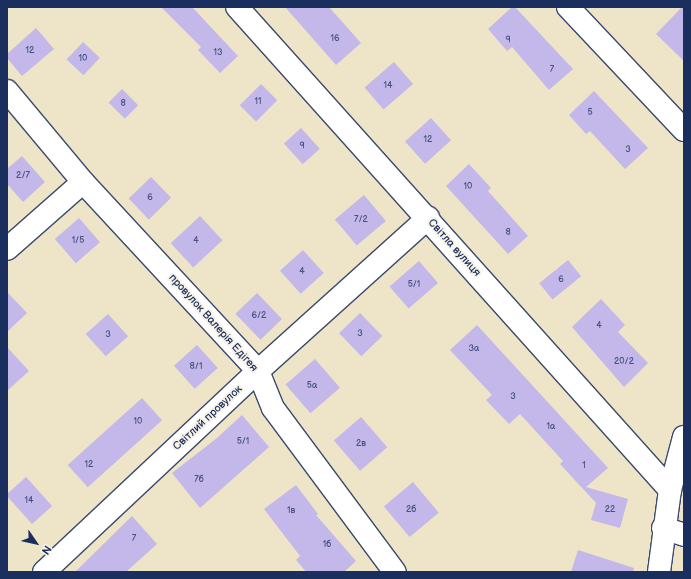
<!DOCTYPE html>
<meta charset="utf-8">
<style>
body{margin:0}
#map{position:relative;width:691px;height:579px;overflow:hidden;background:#eee5c8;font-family:"Balsamiq Sans",sans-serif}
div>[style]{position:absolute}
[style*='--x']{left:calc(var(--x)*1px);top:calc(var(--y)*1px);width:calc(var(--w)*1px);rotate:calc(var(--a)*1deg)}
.building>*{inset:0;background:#c4b7e9;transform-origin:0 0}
.roads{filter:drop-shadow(1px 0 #3b4a6e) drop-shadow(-1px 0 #3b4a6e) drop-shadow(0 1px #3b4a6e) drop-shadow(0 -1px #3b4a6e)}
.street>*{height:22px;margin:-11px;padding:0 11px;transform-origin:11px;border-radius:11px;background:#fff}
.secondary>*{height:22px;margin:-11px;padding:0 11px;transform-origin:11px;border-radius:11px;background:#fff}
span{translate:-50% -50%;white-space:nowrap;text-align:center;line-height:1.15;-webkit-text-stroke:4px #f7f3e8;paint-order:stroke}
.number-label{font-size:9px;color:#455181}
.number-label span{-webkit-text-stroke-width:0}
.street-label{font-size:11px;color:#1b2f5e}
.frame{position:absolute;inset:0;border:8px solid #1b2f5e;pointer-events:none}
.north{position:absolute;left:16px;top:523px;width:40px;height:40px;-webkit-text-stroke:3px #f7f3e8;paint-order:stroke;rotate:124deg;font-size:11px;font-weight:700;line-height:16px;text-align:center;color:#1b2f5e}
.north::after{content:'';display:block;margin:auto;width:14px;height:18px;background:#1b2f5e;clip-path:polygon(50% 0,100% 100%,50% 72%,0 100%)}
</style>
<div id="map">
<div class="building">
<i style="clip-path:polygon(161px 7px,192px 7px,238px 56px,220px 73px,198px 50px,201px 47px)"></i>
<i style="clip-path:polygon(285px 7px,329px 7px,361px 43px,336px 65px)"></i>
<i style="clip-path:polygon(512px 7px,515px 7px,573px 69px,549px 90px,512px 47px,507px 51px,488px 29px)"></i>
<i style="clip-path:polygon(682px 7px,684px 7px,684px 61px,656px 34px)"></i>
<i style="clip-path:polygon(36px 28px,54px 49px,22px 76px,7px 58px,7px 54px)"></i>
<i style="left:83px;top:42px;width:23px;height:24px;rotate:43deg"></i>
<i style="left:394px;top:62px;width:29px;height:39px;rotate:49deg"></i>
<i style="left:261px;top:84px;width:23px;height:30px;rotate:45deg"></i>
<i style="left:122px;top:89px;width:23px;height:19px;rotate:45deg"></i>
<i style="clip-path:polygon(594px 91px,648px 148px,625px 169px,590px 131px,586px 134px,569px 115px)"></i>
<i style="left:431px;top:118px;width:30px;height:35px;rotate:48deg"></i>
<i style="left:301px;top:128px;width:28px;height:23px;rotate:48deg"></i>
<i style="clip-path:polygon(22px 156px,45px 182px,23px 202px,7px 184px,7px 169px)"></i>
<i style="clip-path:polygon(469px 164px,491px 188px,488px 191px,528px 236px,508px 254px,446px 186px)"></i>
<i style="left:151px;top:177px;width:29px;height:31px;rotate:46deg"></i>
<i style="left:364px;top:195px;width:34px;height:38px;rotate:50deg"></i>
<i style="left:200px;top:216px;width:33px;height:40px;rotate:47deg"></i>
<i style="left:79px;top:218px;width:32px;height:32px;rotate:49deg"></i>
<i style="left:303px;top:250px;width:31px;height:31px;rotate:48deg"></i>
<i style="left:568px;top:260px;width:21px;height:37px;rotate:51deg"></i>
<i style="left:419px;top:261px;width:29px;height:39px;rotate:49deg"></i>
<i style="clip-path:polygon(7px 292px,27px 313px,7px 332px)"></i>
<i style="left:257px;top:293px;width:36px;height:30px;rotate:46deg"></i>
<i style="clip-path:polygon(601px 299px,625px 325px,618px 332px,648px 363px,624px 387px,572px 327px)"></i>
<i style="left:360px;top:313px;width:32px;height:29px;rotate:46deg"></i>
<i style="left:108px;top:314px;width:30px;height:30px;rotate:48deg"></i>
<i style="clip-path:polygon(477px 325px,608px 468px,586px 487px,628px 499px,620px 528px,591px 520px,596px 503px,560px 464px,563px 461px,520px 414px,509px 424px,486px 400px,492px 395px,450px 350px)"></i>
<i style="left:197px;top:345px;width:31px;height:31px;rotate:48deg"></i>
<i style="clip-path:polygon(7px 347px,29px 371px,7px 391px)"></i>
<i style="left:315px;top:359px;width:38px;height:39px;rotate:49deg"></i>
<i style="left:142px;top:398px;width:30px;height:100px;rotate:48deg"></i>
<i style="clip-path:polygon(242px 415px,269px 447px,200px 508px,172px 473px,217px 438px)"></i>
<i style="left:361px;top:417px;width:40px;height:36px;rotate:49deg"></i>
<i style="left:26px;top:477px;width:39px;height:27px;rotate:48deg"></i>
<i style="left:413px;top:482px;width:40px;height:38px;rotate:50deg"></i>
<i style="clip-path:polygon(296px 485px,318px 514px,316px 515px,356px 561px,344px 572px,306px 572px,296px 560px,300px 556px,264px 509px)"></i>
<i style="clip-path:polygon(132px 516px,157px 544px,126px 572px,75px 572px)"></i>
<i style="clip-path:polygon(578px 550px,634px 568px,633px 572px,571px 572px)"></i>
</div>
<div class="roads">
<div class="street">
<i style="--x:237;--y:7;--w:649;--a:48.12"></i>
<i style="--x:568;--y:7;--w:169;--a:46.7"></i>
<i style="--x:7;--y:91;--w:119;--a:50.1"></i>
<i style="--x:83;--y:182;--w:258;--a:47.2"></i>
<i style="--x:258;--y:371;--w:40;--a:68"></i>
<i style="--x:273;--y:408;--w:204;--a:53.4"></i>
<i style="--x:7;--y:249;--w:101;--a:-41.4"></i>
<i style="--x:663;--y:528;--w:22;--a:18"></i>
<i style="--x:44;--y:572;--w:294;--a:-43.2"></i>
<i style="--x:258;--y:371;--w:229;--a:-42"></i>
</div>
<div class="secondary">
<i style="--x:659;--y:572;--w:83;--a:-82.4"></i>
<i style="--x:670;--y:490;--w:55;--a:-75.2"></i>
</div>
</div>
<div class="number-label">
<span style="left:335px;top:39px">16</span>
<span style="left:508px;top:40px">9</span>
<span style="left:30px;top:51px">12</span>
<span style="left:218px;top:53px">13</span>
<span style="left:83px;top:59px">10</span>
<span style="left:552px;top:70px">7</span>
<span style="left:388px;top:86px">14</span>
<span style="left:258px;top:102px">11</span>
<span style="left:123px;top:104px">8</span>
<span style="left:590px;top:113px">5</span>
<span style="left:428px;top:140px">12</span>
<span style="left:302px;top:146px">9</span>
<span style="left:628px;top:150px">3</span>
<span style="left:23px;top:176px">2/7</span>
<span style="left:468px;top:187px">10</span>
<span style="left:150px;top:198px">6</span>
<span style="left:361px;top:220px">7/2</span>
<span style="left:508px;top:233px">8</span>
<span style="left:78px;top:241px">1/5</span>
<span style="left:196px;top:241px">4</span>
<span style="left:302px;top:272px">4</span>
<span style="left:561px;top:280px">6</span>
<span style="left:414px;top:285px">5/1</span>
<span style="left:259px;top:316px">6/2</span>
<span style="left:599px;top:326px">4</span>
<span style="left:360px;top:334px">3</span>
<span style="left:108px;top:335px">3</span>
<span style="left:474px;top:349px">3а</span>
<span style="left:624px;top:362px">20/2</span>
<span style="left:196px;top:367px">8/1</span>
<span style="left:312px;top:386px">5а</span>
<span style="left:513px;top:397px">3</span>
<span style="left:138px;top:422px">10</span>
<span style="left:551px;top:427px">1а</span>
<span style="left:243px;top:442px">5/1</span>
<span style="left:361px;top:444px">2в</span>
<span style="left:89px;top:465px">12</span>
<span style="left:584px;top:466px">1</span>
<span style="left:199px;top:480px">7б</span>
<span style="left:29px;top:501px">14</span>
<span style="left:411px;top:510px">2б</span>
<span style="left:610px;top:510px">22</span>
<span style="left:291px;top:511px">1в</span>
<span style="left:134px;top:539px">7</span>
<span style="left:327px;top:545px">1б</span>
</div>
<div class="street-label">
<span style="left:454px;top:248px;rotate:48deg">Світла вулиця</span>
<span style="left:213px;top:323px;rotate:48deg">провулок Валерія Едігея</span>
<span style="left:208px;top:418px;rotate:-43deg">Світлий провулок</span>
</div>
<div class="frame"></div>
<div class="north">N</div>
</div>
